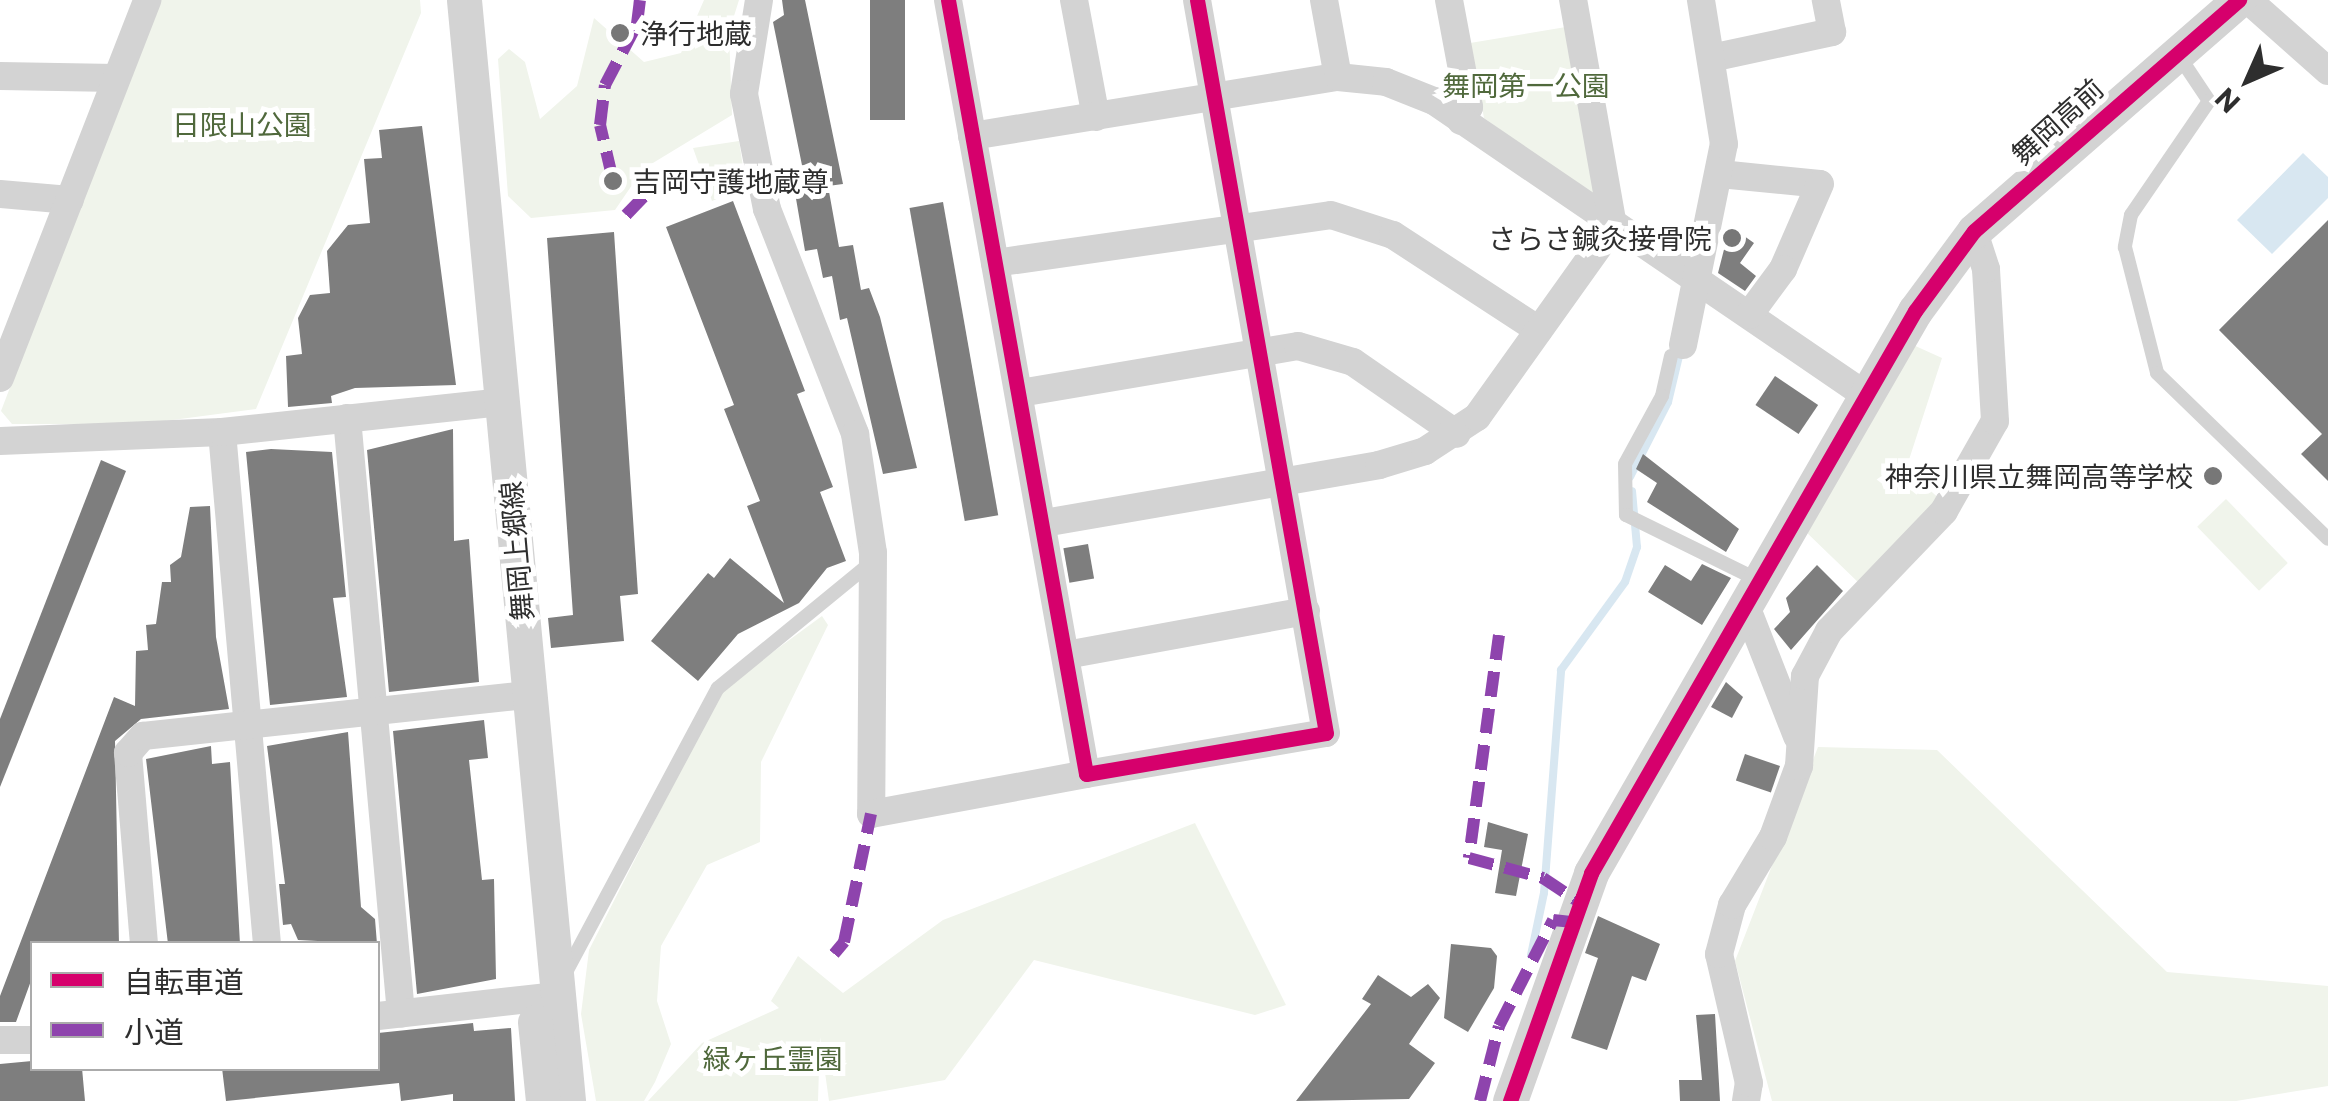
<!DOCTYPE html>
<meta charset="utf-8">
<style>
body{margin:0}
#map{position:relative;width:2328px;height:1101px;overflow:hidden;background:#fff;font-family:Commissioner,"Noto Sans JP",sans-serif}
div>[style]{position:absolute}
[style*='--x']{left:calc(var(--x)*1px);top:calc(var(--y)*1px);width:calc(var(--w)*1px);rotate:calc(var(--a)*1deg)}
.green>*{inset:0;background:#f0f4eb;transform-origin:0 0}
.water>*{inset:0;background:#d8e7f1}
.stream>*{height:8px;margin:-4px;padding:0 4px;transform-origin:4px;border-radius:4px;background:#d8e7f1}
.building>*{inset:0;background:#7e7e7e;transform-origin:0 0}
.service>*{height:14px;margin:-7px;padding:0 7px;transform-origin:7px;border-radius:7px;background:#d3d3d3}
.minor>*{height:28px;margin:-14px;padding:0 14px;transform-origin:14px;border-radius:14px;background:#d3d3d3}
.tertiary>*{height:35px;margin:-17.5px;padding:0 17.5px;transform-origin:17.5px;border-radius:17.5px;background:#d3d3d3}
.quiet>*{height:12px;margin-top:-6px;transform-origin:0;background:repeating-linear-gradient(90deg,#8e44ad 0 25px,transparent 0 37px)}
.cycleway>*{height:15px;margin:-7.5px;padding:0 7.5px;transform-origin:7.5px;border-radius:7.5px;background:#d6006c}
.dots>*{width:28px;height:28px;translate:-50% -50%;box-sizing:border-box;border:5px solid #fff;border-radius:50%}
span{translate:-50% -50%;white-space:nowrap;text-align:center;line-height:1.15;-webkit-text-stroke:10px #fff;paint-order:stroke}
.poi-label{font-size:28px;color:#2e2e2e}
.left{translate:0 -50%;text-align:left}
.right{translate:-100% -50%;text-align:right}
.park-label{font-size:28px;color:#50693c}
.street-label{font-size:28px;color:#2e2e2e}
.legend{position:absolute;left:30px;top:941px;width:350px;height:130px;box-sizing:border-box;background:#fff;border:2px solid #ababab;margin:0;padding:12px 18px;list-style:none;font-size:30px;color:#2e2e2e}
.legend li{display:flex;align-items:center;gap:20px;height:50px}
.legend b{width:50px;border:2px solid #ababab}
.north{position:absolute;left:2198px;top:30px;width:100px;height:100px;-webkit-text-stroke:8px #fff;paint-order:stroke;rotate:225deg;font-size:28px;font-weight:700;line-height:40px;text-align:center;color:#2e2e2e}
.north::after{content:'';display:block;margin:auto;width:35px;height:45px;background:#2e2e2e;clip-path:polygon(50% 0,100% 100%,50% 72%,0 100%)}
</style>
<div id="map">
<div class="green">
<i style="clip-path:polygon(159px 0,420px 0,421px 13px,256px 409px,142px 424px,12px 424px,1px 411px)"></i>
<i style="clip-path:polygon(704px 0,739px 0,729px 32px,732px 115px,643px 169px,615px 210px,531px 218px,508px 196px,498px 59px,509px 49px,525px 62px,540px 119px,577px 86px,594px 18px,644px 62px,681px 53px)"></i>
<i style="clip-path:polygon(1566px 27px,1596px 199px,1484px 118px,1470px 43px)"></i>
<i style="clip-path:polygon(739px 141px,746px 186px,712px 201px,693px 148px)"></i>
<i style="clip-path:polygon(1911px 344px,1942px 358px,1906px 469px,1942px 501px,1861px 585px,1804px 530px)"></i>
<i style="left:2226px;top:499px;width:89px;height:40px;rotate:46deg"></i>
<i style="clip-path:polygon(822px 616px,828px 625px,761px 762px,760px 842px,707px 865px,661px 946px,657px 1001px,671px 1044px,655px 1082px,644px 1101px,596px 1101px,581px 1014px,589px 950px,721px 690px)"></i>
<i style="clip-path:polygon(1818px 747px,1937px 750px,2167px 972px,2328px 986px,2328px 1086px,2236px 1101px,1772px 1101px,1735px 961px)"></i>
<i style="clip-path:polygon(1195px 823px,1286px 1005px,1255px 1015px,1034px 960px,945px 1080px,829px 1101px,820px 1037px,818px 1101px,648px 1101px,702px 1043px,779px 1008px,771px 1001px,798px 956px,843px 993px,943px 920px)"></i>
</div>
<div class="water">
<i style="clip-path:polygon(2303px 153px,2328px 177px,2328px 198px,2272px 254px,2237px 220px)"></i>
</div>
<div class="stream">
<i style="--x:1630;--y:477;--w:84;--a:-63.1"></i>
<i style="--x:1668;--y:402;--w:51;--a:-76.5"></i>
<i style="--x:1531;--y:955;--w:63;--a:-78.2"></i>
<i style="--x:1544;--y:893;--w:224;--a:-85.6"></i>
<i style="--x:1561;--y:670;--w:109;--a:-54"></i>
<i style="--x:1625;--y:582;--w:37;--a:-71"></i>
<i style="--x:1637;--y:547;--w:56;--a:-95.1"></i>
</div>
<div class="building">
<i style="clip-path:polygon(782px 0,805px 0,843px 184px,828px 186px,839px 247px,853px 245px,861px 290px,869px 288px,880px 317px,917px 468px,883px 474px,847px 318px,840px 320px,832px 276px,823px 278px,817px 249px,805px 251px,794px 187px,806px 185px,773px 22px,784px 15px)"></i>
<i style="left:870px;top:0;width:35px;height:120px"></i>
<i style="clip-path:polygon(422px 126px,456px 385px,355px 388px,331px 396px,332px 403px,288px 407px,286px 356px,302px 354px,298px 318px,310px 295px,330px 293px,327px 251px,348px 225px,370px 223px,364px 159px,382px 158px,379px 130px)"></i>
<i style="clip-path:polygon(733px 201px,805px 391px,797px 394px,833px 487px,820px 492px,846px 561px,827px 568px,799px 603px,738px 634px,698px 681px,651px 641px,708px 573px,714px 578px,730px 558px,784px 603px,747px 506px,760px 501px,724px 409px,734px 405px,666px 227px)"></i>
<i style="left:943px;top:202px;width:318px;height:34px;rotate:80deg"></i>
<i style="clip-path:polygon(2328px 220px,2328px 481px,2301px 454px,2322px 434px,2219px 330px)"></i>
<i style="clip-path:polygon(1730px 226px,1754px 243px,1740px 263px,1756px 276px,1745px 291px,1718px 273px)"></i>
<i style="clip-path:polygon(614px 232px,638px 594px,620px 596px,624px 641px,551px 648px,548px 618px,573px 615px,547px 238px)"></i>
<i style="left:1775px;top:376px;width:52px;height:35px;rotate:34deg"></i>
<i style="clip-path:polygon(453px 429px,454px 541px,469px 539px,479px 682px,389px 692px,367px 450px)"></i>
<i style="clip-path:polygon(271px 449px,332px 452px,346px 597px,333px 598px,347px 697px,270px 705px,246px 452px)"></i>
<i style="clip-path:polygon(1643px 454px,1739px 529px,1726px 552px,1647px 502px,1657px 483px,1636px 469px)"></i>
<i style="clip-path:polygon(101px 460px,126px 471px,0 787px,0 719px)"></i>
<i style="clip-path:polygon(210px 506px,216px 637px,229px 709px,141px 719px,115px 741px,119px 944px,32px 944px,32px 978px,16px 1022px,0 1022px,0 996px,114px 697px,135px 706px,136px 651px,148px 650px,146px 625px,156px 624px,162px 582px,171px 582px,170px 565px,181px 557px,190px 507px)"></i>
<i style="left:1088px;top:544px;width:35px;height:25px;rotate:80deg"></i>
<i style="clip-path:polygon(1702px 564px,1731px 578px,1702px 625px,1648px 592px,1665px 565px,1691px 581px)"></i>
<i style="clip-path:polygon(1817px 565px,1843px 591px,1791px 650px,1774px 629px,1790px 612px,1786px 598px)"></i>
<i style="clip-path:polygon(1726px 682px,1743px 697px,1732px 718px,1711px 707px)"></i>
<i style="clip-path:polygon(484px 720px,488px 758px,469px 760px,482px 880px,494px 879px,496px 979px,417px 994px,393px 731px)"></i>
<i style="clip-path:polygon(348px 732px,361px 907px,375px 919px,377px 944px,298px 940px,291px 924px,283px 925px,279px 884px,285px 884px,267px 746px)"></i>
<i style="clip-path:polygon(211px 746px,212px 764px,230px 762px,240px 944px,168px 944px,146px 759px)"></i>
<i style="left:1745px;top:754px;width:37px;height:28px;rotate:19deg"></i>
<i style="clip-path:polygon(1488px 822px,1528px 834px,1516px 896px,1495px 893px,1502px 850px,1484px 847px)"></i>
<i style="clip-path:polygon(1598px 916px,1660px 944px,1646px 981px,1632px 976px,1607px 1050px,1571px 1038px,1598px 958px,1585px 953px)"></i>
<i style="clip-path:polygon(1451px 944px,1491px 948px,1497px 956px,1494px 988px,1468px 1032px,1444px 1018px)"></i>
<i style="clip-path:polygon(1378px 975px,1411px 997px,1428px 984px,1440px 998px,1409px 1044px,1435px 1063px,1409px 1099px,1296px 1101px,1371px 1004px,1362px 999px)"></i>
<i style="clip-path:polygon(1715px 1014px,1720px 1101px,1680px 1101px,1679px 1080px,1702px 1080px,1696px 1015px)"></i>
<i style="clip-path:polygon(473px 1023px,474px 1031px,511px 1028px,515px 1101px,453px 1101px,453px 1094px,401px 1101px,399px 1083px,226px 1101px,222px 1068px,378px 1068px,378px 1033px)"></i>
<i style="clip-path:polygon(32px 1061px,32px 1068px,82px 1068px,85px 1101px,0 1101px,0 1064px)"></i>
</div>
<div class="service">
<i style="--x:2179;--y:56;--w:54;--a:56.3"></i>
<i style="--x:2209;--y:101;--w:138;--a:124.4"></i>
<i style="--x:2131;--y:215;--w:33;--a:101"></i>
<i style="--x:2125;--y:247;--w:130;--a:75.7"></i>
<i style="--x:2157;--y:373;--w:238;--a:44.1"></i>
<i style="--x:1671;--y:356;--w:41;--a:102.7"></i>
<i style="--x:1662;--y:396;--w:77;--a:118.6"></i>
<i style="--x:1625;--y:464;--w:51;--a:88.9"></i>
<i style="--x:1626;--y:515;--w:147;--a:26.2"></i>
<i style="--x:565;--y:974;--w:324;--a:-61.9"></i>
<i style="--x:718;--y:688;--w:199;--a:-39.3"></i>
</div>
<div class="minor">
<i style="--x:759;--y:0;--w:95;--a:99.1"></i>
<i style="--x:744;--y:94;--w:117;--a:78.7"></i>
<i style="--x:767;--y:209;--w:242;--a:68.6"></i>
<i style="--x:855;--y:434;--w:120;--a:81.4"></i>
<i style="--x:873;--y:553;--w:261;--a:90.4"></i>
<i style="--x:871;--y:814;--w:219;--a:-10.5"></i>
<i style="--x:948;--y:0;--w:786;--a:79.89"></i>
<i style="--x:1086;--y:774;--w:243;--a:-9.7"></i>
<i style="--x:1326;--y:733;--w:744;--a:-99.98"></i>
<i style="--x:1074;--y:0;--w:119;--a:79.4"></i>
<i style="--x:1324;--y:0;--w:78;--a:79.7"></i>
<i style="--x:1449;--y:0;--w:109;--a:79.4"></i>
<i style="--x:1469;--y:107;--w:16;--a:120"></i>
<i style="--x:2248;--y:0;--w:107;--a:41.6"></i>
<i style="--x:1711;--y:58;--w:124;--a:-12.1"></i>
<i style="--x:1832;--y:32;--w:33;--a:-101"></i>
<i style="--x:0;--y:76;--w:116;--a:1"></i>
<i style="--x:972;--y:136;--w:371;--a:-9.2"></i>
<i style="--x:1338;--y:77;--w:48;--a:5.9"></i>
<i style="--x:1386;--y:82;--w:52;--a:21.6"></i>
<i style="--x:1434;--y:101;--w:520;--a:34.27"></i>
<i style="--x:1720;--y:174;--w:100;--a:5.7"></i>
<i style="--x:1820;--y:184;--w:93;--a:113.5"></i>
<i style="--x:1783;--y:269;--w:57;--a:126.5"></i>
<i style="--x:0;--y:194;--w:70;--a:4.9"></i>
<i style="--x:995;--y:263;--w:339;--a:-8.1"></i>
<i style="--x:1331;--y:215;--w:65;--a:17.9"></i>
<i style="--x:1393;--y:235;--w:174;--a:33.1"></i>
<i style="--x:1683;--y:345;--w:205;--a:-78.5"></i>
<i style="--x:1724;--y:144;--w:146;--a:-99.1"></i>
<i style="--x:0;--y:378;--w:406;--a:-68.7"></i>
<i style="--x:1020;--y:393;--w:282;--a:-9.6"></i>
<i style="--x:1298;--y:346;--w:57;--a:16.2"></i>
<i style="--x:1353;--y:362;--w:126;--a:34.7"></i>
<i style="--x:347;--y:418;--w:598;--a:84.82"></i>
<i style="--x:222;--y:432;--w:514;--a:84.98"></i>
<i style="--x:0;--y:441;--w:222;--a:-2.3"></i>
<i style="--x:222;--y:432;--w:283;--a:-6.1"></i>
<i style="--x:1044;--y:523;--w:340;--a:-9.8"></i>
<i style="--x:1379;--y:465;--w:48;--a:-16.9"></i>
<i style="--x:1425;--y:451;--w:62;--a:-33.2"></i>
<i style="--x:1477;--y:417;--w:234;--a:-54.5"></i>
<i style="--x:1613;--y:226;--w:230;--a:-100"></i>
<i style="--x:1746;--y:606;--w:140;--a:68.6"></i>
<i style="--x:1066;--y:655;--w:244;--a:-10.4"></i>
<i style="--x:144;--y:944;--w:192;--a:-94.8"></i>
<i style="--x:128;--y:753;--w:23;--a:-49"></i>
<i style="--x:143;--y:736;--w:388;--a:-6.1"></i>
<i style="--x:378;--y:1016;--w:178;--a:-6.4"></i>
<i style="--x:0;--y:1040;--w:32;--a:0"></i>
<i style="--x:1746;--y:1101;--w:18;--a:-81"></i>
<i style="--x:1749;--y:1083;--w:132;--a:-103.1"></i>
<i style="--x:1719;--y:954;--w:51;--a:-75.1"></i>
<i style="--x:1732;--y:905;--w:79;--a:-58.9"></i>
<i style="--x:1773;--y:837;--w:76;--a:-69.9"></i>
<i style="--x:1799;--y:766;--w:90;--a:-86.2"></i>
<i style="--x:1805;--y:676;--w:51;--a:-61.9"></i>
<i style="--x:1829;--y:631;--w:166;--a:-46.2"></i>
<i style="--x:1944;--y:511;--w:103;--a:-60.5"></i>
<i style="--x:1995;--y:421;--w:152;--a:-93.4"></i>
<i style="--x:1986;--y:269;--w:40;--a:-108"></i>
</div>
<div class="tertiary">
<i style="--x:464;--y:0;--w:1106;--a:84.6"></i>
<i style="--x:535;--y:1022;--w:79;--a:84.2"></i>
<i style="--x:1510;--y:1101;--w:242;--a:-70.4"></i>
<i style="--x:1591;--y:873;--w:649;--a:-60.04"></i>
<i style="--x:1915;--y:311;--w:99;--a:-53.6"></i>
<i style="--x:1974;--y:231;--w:352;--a:-41.1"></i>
</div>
<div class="quiet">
<i style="--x:612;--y:176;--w:52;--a:-103.2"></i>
<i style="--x:600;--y:125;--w:40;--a:-82.9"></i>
<i style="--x:605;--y:85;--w:69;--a:-62.3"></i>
<i style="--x:637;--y:24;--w:24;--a:-83"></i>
<i style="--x:626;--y:215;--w:29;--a:-46"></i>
<i style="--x:646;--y:194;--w:21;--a:-79"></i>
<i style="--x:1499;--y:635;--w:225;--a:97.7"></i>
<i style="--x:1469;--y:858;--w:77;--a:15.1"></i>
<i style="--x:1543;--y:878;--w:43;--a:33.7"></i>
<i style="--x:834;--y:954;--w:16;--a:-50"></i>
<i style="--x:844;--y:942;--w:131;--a:-78.1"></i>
<i style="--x:1480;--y:1101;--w:77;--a:-75.8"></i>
<i style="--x:1499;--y:1026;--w:119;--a:-63"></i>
<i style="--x:1553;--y:920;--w:18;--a:6"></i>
</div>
<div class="cycleway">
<i style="--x:948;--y:0;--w:786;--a:79.89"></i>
<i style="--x:1086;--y:774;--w:243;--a:-9.7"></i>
<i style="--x:1326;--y:733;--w:744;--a:-99.98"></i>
<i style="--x:1510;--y:1101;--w:242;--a:-70.4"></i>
<i style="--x:1591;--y:873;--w:649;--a:-60.04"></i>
<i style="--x:1915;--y:311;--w:99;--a:-53.6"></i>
<i style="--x:1974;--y:231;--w:352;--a:-41.1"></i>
</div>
<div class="dots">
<i style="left:620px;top:33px;background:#777"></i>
<i style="left:613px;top:181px;background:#777"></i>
<i style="left:1732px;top:238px;background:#777"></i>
<i style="left:2213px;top:476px;background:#777"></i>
</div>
<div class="poi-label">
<span class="left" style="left:640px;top:33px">浄行地蔵</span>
<span class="left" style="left:633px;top:181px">吉岡守護地蔵尊</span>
<span class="right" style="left:1712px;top:238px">さらさ鍼灸接骨院</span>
<span class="right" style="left:2193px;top:476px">神奈川県立舞岡高等学校</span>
</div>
<div class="park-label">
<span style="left:1526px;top:85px">舞岡第一公園</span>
<span style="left:242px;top:124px">日限山公園</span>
<span style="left:773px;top:1058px">緑ヶ丘霊園</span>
</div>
<div class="street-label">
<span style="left:2057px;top:121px;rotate:-42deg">舞岡高前</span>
<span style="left:516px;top:551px;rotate:-95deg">舞岡上郷線</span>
</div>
<ul class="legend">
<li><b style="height:12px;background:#d6006c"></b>自転車道</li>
<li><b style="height:12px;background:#8e44ad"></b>小道</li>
</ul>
<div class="north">N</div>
</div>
